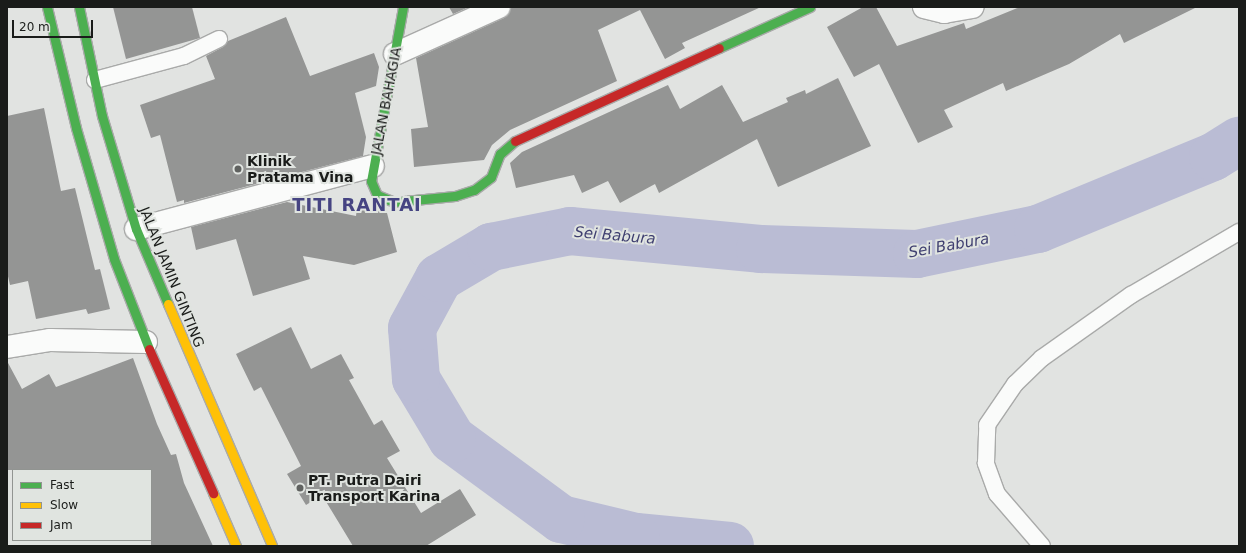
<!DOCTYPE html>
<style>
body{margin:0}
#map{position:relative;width:1246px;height:553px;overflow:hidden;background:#e1e3e1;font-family:"DejaVu Sans",sans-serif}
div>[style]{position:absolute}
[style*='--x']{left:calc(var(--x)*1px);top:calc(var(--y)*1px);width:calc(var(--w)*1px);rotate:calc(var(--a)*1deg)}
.river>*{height:48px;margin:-24px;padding:0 24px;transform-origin:24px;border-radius:24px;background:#babcd4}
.building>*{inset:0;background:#949594}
.roads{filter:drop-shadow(1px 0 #a9aaa9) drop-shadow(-1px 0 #a9aaa9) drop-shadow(0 1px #a9aaa9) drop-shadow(0 -1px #a9aaa9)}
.lane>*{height:16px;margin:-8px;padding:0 8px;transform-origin:8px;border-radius:8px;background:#fafbfa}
.street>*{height:22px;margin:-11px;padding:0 11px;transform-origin:11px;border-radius:11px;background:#fafbfa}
.fast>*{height:9px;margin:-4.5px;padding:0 4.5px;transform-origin:4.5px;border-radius:4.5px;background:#4caf50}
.slow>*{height:9px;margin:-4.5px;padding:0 4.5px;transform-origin:4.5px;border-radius:4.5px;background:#ffc107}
.jam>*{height:9px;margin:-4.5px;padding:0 4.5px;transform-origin:4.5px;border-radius:4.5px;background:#c62828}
.dots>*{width:11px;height:11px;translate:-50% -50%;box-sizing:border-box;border:2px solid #e0e4e0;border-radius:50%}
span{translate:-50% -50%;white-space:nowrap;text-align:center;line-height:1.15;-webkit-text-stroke:4px #e0e4e0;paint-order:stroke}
.street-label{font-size:14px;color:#1a1c1a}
.poi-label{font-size:14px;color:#1a1c1a;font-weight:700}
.left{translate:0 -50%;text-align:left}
.water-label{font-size:15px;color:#3f3f70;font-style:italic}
.district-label{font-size:18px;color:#464482;font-weight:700;letter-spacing:1px}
.frame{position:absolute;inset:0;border:8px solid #1a1c1a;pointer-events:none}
.legend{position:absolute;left:12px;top:469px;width:140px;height:72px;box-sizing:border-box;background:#e0e4e0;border:1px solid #919491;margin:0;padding:5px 7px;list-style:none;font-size:12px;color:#1a1c1a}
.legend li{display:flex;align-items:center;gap:8px;height:20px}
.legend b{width:20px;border:1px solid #919491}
.scale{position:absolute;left:12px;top:20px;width:81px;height:18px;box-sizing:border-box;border:2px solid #1a1c1a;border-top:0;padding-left:5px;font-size:12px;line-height:14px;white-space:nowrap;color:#1a1c1a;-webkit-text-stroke:3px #e0e4e0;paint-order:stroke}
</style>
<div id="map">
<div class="river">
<i style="--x:730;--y:546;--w:94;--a:-174.5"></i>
<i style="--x:636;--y:537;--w:77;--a:-166.5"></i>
<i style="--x:561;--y:519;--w:135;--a:-143.7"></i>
<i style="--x:452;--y:439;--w:70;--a:-121"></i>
<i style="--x:416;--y:379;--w:51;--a:-94.5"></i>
<i style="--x:412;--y:328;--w:57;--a:-61.6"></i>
<i style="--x:439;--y:278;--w:61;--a:-30.8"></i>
<i style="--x:491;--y:247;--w:81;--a:-11.4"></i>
<i style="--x:570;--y:231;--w:191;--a:5.4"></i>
<i style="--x:760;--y:249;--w:157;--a:1.8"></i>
<i style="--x:917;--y:254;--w:124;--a:-11.7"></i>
<i style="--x:1038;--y:229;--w:189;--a:-22.4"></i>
<i style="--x:1213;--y:157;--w:31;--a:-32"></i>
</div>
<div class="building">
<i style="clip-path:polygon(113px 7px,192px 7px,200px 38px,126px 59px)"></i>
<i style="clip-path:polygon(449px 7px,469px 7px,453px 14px)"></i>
<i style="clip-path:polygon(511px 7px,761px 7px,682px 43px,685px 48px,665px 59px,640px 10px,598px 30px,617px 81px,510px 130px,492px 145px,484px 160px,414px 167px,411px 129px,428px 127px,416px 58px,504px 18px)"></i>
<i style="clip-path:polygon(863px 7px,876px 7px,897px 46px,964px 23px,966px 29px,1020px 7px,1197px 7px,1124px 43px,1120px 34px,1069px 64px,1006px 91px,1003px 83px,944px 110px,953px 127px,918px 143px,879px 64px,854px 77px,827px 27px)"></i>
<i style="clip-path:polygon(286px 17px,310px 76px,374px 53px,379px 67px,376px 86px,355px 93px,366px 137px,363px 156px,184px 203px,184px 200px,177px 202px,160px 135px,151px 138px,140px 105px,215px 79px,206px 56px,223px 47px,228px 41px)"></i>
<i style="clip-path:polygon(838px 78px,871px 146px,778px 187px,757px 139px,659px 193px,655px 184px,620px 203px,608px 181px,582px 193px,574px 175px,516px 188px,510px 163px,522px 152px,668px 85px,680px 109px,722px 85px,743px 122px,788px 102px,786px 98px,805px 90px,806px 94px)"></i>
<i style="clip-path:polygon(44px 108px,61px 191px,75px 188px,95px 270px,100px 269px,110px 309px,88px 314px,86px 309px,36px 319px,28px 281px,10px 285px,7px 272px,7px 116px)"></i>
<i style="clip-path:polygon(287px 202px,356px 216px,357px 207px,387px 213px,397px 252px,354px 265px,303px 256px,310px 279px,253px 296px,236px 239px,196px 250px,191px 227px)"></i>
<i style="clip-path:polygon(291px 327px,311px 369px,341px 354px,354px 378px,349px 380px,374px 425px,382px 420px,400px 451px,387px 458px,421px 513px,460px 489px,476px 515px,426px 546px,353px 546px,322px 495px,306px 505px,287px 474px,301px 466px,261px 387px,254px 391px,236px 354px)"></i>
<i style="clip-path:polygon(133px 358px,157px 424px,171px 455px,176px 454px,184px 483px,213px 546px,151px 546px,151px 470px,7px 470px,7px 361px,22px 389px,49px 374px,56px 387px)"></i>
</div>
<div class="roads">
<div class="lane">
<i style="--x:95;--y:80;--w:92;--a:-15.1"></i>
<i style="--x:184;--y:56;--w:39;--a:-26"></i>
<i style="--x:1042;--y:546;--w:69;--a:-130.9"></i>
<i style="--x:997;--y:494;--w:33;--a:-110"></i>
<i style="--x:986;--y:463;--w:38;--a:-88"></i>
<i style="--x:987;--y:425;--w:50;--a:-55.7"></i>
<i style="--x:1015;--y:384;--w:37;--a:-44"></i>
<i style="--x:1042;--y:358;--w:109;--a:-35.3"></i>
<i style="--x:1131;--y:295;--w:125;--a:-30.3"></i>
</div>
<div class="street">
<i style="--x:924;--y:7;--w:21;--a:14"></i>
<i style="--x:944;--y:12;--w:29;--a:-10"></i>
<i style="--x:395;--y:54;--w:114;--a:-24.3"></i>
<i style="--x:136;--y:229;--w:245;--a:-14.9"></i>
<i style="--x:7;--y:347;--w:44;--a:-9.2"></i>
<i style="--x:50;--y:340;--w:96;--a:1.2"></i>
</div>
<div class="fast">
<i style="--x:47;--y:7;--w:124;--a:76.5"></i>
<i style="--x:76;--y:128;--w:136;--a:73.8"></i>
<i style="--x:114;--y:259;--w:97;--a:68.7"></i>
<i style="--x:79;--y:7;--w:111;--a:78.1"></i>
<i style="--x:102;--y:116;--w:118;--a:73.3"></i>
<i style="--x:136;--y:229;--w:82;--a:66.9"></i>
<i style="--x:403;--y:7;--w:177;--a:100.4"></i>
<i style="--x:371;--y:181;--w:15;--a:67"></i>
<i style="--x:377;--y:195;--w:18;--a:22"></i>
<i style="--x:394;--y:202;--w:61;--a:-5.6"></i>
<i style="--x:455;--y:196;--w:20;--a:-18"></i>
<i style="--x:474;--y:190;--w:21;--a:-37"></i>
<i style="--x:491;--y:177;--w:25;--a:-69"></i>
<i style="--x:500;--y:154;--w:20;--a:-41"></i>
<i style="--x:719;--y:48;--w:100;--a:-24.3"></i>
</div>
<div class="slow">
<i style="--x:168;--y:304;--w:263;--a:66.7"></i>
<i style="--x:213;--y:493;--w:58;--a:66.5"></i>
</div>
<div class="jam">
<i style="--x:515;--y:141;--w:224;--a:-24.5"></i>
<i style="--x:149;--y:349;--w:158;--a:66"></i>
</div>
</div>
<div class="dots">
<i style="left:238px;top:169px;background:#606260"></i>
<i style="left:300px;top:488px;background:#606260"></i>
</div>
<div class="street-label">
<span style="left:386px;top:101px;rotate:-79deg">JALAN BAHAGIA</span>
<span style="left:172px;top:277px;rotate:68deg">JALAN JAMIN GINTING</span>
</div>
<div class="poi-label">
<span class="left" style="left:247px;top:169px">Klinik<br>Pratama Vina</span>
<span class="left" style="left:308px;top:488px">PT. Putra Dairi<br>Transport Karina</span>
</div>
<div class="water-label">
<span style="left:615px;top:236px;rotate:5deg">Sei Babura</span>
<span style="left:949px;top:246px;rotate:-10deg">Sei Babura</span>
</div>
<div class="district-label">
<span style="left:357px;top:205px">TITI RANTAI</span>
</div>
<div class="frame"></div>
<ul class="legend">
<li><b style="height:5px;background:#4caf50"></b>Fast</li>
<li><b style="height:5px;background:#ffc107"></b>Slow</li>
<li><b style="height:5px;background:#c62828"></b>Jam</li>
</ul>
<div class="scale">20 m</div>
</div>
